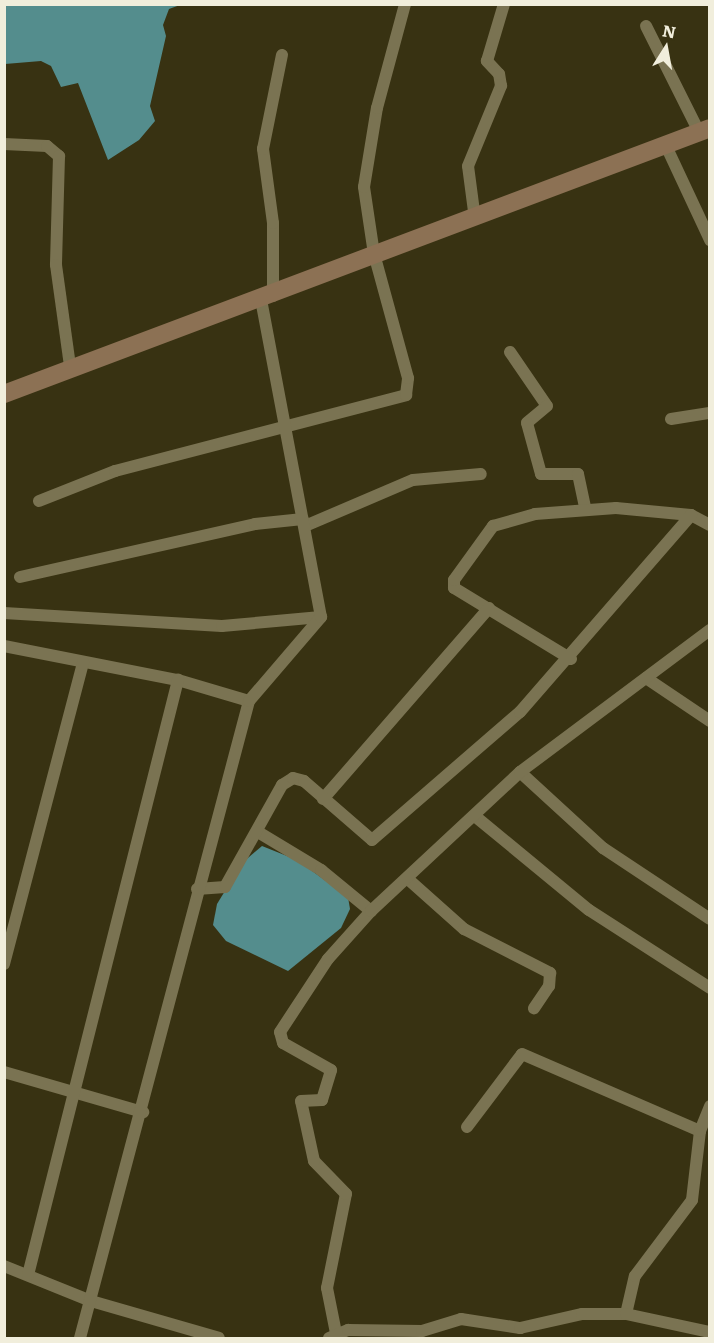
<!DOCTYPE html>
<style>
body{margin:0}
#map{position:relative;width:714px;height:1343px;overflow:hidden;background:#383212;font-family:Literata,serif}
div>[style]{position:absolute}
[style*='--x']{left:calc(var(--x)*1px);top:calc(var(--y)*1px);width:calc(var(--w)*1px);rotate:calc(var(--a)*1deg)}
.water>*{inset:0;background:#548d8d}
.minor>*{height:12px;margin:-6px;padding:0 6px;transform-origin:6px;border-radius:6px;background:#7a7352}
.secondary>*{height:18px;margin:-9px;padding:0 9px;transform-origin:9px;border-radius:9px;background:#8c7154}
span{translate:-50% -50%;white-space:nowrap;text-align:center;line-height:1.15;-webkit-text-stroke:6px #383212;paint-order:stroke}
.frame{position:absolute;inset:0;border:6px solid #f1eedc;pointer-events:none}
.north{position:absolute;left:636px;top:18px;width:60px;height:60px;-webkit-text-stroke:4px #383212;paint-order:stroke;rotate:11deg;font-size:16px;font-weight:700;line-height:24px;text-align:center;color:#f1eedc}
.north::after{content:'';display:block;margin:auto;width:21px;height:27px;background:#f1eedc;clip-path:polygon(50% 0,100% 100%,50% 72%,0 100%)}
</style>
<div id="map">
<div class="water">
<i style="clip-path:polygon(5px 4px,180px 5px,169px 9px,163px 25px,166px 36px,150px 106px,155px 121px,139px 140px,108px 160px,78px 83px,61px 87px,51px 66px,41px 61px,5px 64px)"></i>
<i style="clip-path:polygon(262px 846px,297px 860px,348px 897px,350px 909px,341px 928px,288px 971px,226px 941px,213px 925px,217px 904px,242px 863px)"></i>
</div>
<div class="minor">
<i style="--x:646;--y:26;--w:119;--a:63.4"></i>
<i style="--x:4;--y:144;--w:43;--a:2.7"></i>
<i style="--x:47;--y:146;--w:16;--a:40"></i>
<i style="--x:59;--y:156;--w:109;--a:91.6"></i>
<i style="--x:56;--y:265;--w:102;--a:82.1"></i>
<i style="--x:667;--y:148;--w:102;--a:64.9"></i>
<i style="--x:475;--y:219;--w:53;--a:-97.5"></i>
<i style="--x:468;--y:166;--w:87;--a:-67.6"></i>
<i style="--x:501;--y:86;--w:12;--a:-99"></i>
<i style="--x:499;--y:74;--w:18;--a:-133"></i>
<i style="--x:487;--y:61;--w:59;--a:-73.4"></i>
<i style="--x:273;--y:296;--w:73;--a:-90"></i>
<i style="--x:273;--y:223;--w:75;--a:-97.7"></i>
<i style="--x:263;--y:149;--w:96;--a:-78.6"></i>
<i style="--x:510;--y:352;--w:65;--a:55.6"></i>
<i style="--x:547;--y:406;--w:26;--a:140"></i>
<i style="--x:527;--y:423;--w:53;--a:74.6"></i>
<i style="--x:541;--y:474;--w:37;--a:0"></i>
<i style="--x:578;--y:474;--w:35;--a:78"></i>
<i style="--x:671;--y:419;--w:39;--a:-9"></i>
<i style="--x:39;--y:501;--w:82;--a:-21.5"></i>
<i style="--x:115;--y:471;--w:301;--a:-14.6"></i>
<i style="--x:406;--y:395;--w:17;--a:-83"></i>
<i style="--x:408;--y:378;--w:129;--a:-105.3"></i>
<i style="--x:374;--y:254;--w:68;--a:-98.5"></i>
<i style="--x:364;--y:187;--w:80;--a:-80.7"></i>
<i style="--x:377;--y:108;--w:108;--a:-74.9"></i>
<i style="--x:305;--y:526;--w:117;--a:-23.1"></i>
<i style="--x:413;--y:480;--w:68;--a:-5"></i>
<i style="--x:20;--y:577;--w:241;--a:-12.7"></i>
<i style="--x:255;--y:524;--w:48;--a:-5.9"></i>
<i style="--x:4;--y:613;--w:218;--a:3.4"></i>
<i style="--x:222;--y:626;--w:99;--a:-5.2"></i>
<i style="--x:4;--y:646;--w:177;--a:11.1"></i>
<i style="--x:178;--y:680;--w:74;--a:16.5"></i>
<i style="--x:571;--y:659;--w:137;--a:-148.7"></i>
<i style="--x:454;--y:588;--w:8;--a:-90"></i>
<i style="--x:454;--y:580;--w:67;--a:-54.2"></i>
<i style="--x:493;--y:526;--w:44;--a:-15.9"></i>
<i style="--x:535;--y:514;--w:81;--a:-4.2"></i>
<i style="--x:616;--y:508;--w:75;--a:5.3"></i>
<i style="--x:691;--y:515;--w:21;--a:28"></i>
<i style="--x:646;--y:678;--w:77;--a:33.9"></i>
<i style="--x:520;--y:772;--w:113;--a:42.5"></i>
<i style="--x:603;--y:848;--w:128;--a:33.6"></i>
<i style="--x:323;--y:799;--w:253;--a:-49"></i>
<i style="--x:476;--y:817;--w:146;--a:39.5"></i>
<i style="--x:589;--y:910;--w:144;--a:32.8"></i>
<i style="--x:258;--y:832;--w:74;--a:31.1"></i>
<i style="--x:321;--y:870;--w:65;--a:39.4"></i>
<i style="--x:409;--y:880;--w:74;--a:41.7"></i>
<i style="--x:464;--y:929;--w:97;--a:27.1"></i>
<i style="--x:550;--y:973;--w:13;--a:94"></i>
<i style="--x:549;--y:986;--w:27;--a:124"></i>
<i style="--x:197;--y:889;--w:28;--a:-4"></i>
<i style="--x:225;--y:887;--w:117;--a:-60.8"></i>
<i style="--x:282;--y:785;--w:13;--a:-32"></i>
<i style="--x:293;--y:778;--w:11;--a:15"></i>
<i style="--x:304;--y:781;--w:90;--a:40.9"></i>
<i style="--x:372;--y:840;--w:196;--a:-40.9"></i>
<i style="--x:520;--y:712;--w:261;--a:-49"></i>
<i style="--x:4;--y:964;--w:312;--a:-75.3"></i>
<i style="--x:4;--y:1072;--w:145;--a:16.1"></i>
<i style="--x:467;--y:1127;--w:91;--a:-53"></i>
<i style="--x:522;--y:1054;--w:194;--a:23.4"></i>
<i style="--x:4;--y:1266;--w:94;--a:21.9"></i>
<i style="--x:91;--y:1301;--w:133;--a:16.1"></i>
<i style="--x:28;--y:1275;--w:614;--a:-75.85"></i>
<i style="--x:626;--y:1314;--w:39;--a:-77"></i>
<i style="--x:635;--y:1276;--w:95;--a:-53.1"></i>
<i style="--x:692;--y:1200;--w:69;--a:-83.4"></i>
<i style="--x:700;--y:1131;--w:27;--a:-68"></i>
<i style="--x:336;--y:1333;--w:46;--a:-101.3"></i>
<i style="--x:327;--y:1288;--w:96;--a:-78.6"></i>
<i style="--x:346;--y:1194;--w:46;--a:-134.1"></i>
<i style="--x:314;--y:1161;--w:61;--a:-102.2"></i>
<i style="--x:301;--y:1101;--w:21;--a:-3"></i>
<i style="--x:322;--y:1100;--w:31;--a:-73"></i>
<i style="--x:331;--y:1070;--w:55;--a:-150.6"></i>
<i style="--x:283;--y:1043;--w:11;--a:-105"></i>
<i style="--x:280;--y:1032;--w:87;--a:-56.7"></i>
<i style="--x:328;--y:959;--w:64;--a:-48.1"></i>
<i style="--x:371;--y:911;--w:204;--a:-43"></i>
<i style="--x:520;--y:772;--w:237;--a:-36.8"></i>
<i style="--x:80;--y:1338;--w:659;--a:-75.14"></i>
<i style="--x:249;--y:701;--w:111;--a:-49.4"></i>
<i style="--x:321;--y:617;--w:323;--a:-100.7"></i>
<i style="--x:329;--y:1338;--w:21;--a:-23"></i>
<i style="--x:348;--y:1330;--w:74;--a:0.8"></i>
<i style="--x:422;--y:1331;--w:41;--a:-17.1"></i>
<i style="--x:461;--y:1319;--w:60;--a:8.7"></i>
<i style="--x:520;--y:1328;--w:64;--a:-12.7"></i>
<i style="--x:582;--y:1314;--w:44;--a:0"></i>
<i style="--x:626;--y:1314;--w:86;--a:12.1"></i>
</div>
<div class="secondary">
<i style="--x:4;--y:394;--w:754;--a:-20.64"></i>
</div>
<div class="frame"></div>
<div class="north">N</div>
</div>
